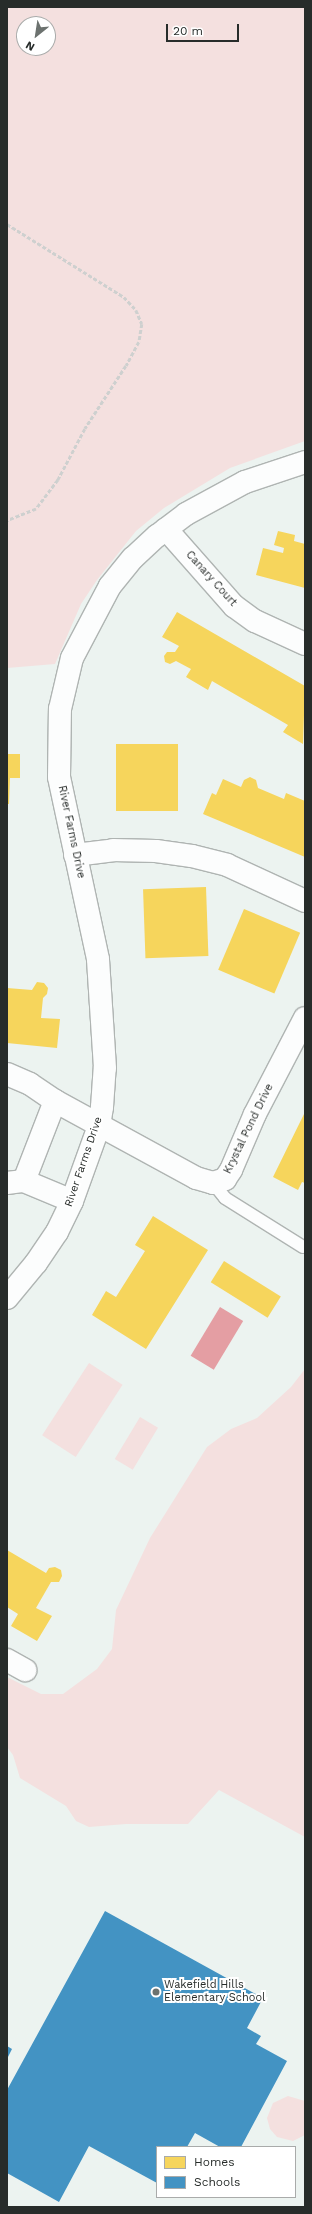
<!DOCTYPE html>
<style>
body{margin:0}
#map{position:relative;width:312px;height:2214px;overflow:hidden;background:#ecf3f0;font-family:"Work Sans",sans-serif}
div>[style]{position:absolute}
[style*='--x']{left:calc(var(--x)*1px);top:calc(var(--y)*1px);width:calc(var(--w)*1px);rotate:calc(var(--a)*1deg)}
.green>*{inset:0;background:#f4e0df;transform-origin:0 0}
.water>*{inset:0;background:#e49ea3;transform-origin:0 0}
.homes>*{inset:0;background:#f6d55c;transform-origin:0 0}
.schools>*{inset:0;background:#4393c3}
.path>*{height:2.5px;margin-top:-1.25px;transform-origin:0;background:repeating-linear-gradient(90deg,#ced0cf 0 4px,transparent 0 6px)}
.roads{filter:drop-shadow(1px 0 #afb4b2) drop-shadow(-1px 0 #afb4b2) drop-shadow(0 1px #afb4b2) drop-shadow(0 -1px #afb4b2)}
.lane>*{height:12px;margin:-6px;padding:0 6px;transform-origin:6px;border-radius:6px;background:#fcfdfd}
.street>*{height:22px;margin:-11px;padding:0 11px;transform-origin:11px;border-radius:11px;background:#fcfdfd}
.dots>*{width:11px;height:11px;translate:-50% -50%;box-sizing:border-box;border:2px solid #fff;border-radius:50%}
span{translate:-50% -50%;white-space:nowrap;text-align:center;line-height:1.15;-webkit-text-stroke:4px #fff;paint-order:stroke}
.street-label{font-size:11px;color:#272c2a}
.poi-label{font-size:11px;color:#272c2a}
.left{translate:0 -50%;text-align:left}
.frame{position:absolute;inset:0;border:8px solid #272c2a;pointer-events:none}
.legend{position:absolute;left:156px;top:2146px;width:140px;height:52px;box-sizing:border-box;background:#fff;border:1px solid #a9abaa;margin:0;padding:5px 7px;list-style:none;font-size:12px;color:#272c2a}
.legend li{display:flex;align-items:center;gap:8px;height:20px}
.legend b{width:20px;border:1px solid #a9abaa}
.north{position:absolute;left:16px;top:16px;width:40px;height:40px;box-sizing:border-box;background:#fff;border:1px solid #a9abaa;border-radius:50%;rotate:210deg;font-size:11px;font-weight:700;line-height:16px;text-align:center;color:#272c2a}
.north::after{content:'';display:block;margin:auto;width:14px;height:18px;background:#6c726f;clip-path:polygon(50% 0,100% 100%,50% 72%,0 100%)}
.scale{position:absolute;left:166px;top:24px;width:73px;height:18px;box-sizing:border-box;border:2px solid #272c2a;border-top:0;padding-left:5px;font-size:12px;line-height:14px;white-space:nowrap;color:#272c2a;-webkit-text-stroke:3px #fff;paint-order:stroke}
</style>
<div id="map">
<div class="green">
<i style="clip-path:polygon(evenodd,7px 7px,305px 7px,305px 441px,230px 468px,164px 508px,136px 531px,97px 580px,81px 604px,55px 664px,7px 668px,7px 7px,24px 24px,48px 24px,48px 48px,24px 48px,24px 24px)"></i>
<i style="left:89px;top:1363px;width:40px;height:86px;rotate:33deg"></i>
<i style="clip-path:polygon(305px 1369px,305px 1837px,219px 1790px,188px 1824px,126px 1824px,89px 1827px,76px 1821px,66px 1806px,20px 1778px,13px 1755px,7px 1747px,7px 1677px,41px 1694px,63px 1694px,97px 1669px,112px 1649px,116px 1610px,150px 1538px,207px 1447px,231px 1429px,257px 1418px,291px 1387px)"></i>
<i style="left:140px;top:1417px;width:21px;height:49px;rotate:31deg"></i>
<i style="clip-path:polygon(288px 2096px,305px 2101px,305px 2135px,293px 2141px,277px 2137px,270px 2129px,267px 2118px,273px 2103px)"></i>
</div>
<div class="water">
<i style="left:220px;top:1307px;width:27px;height:57px;rotate:31deg"></i>
</div>
<div class="homes">
<i style="clip-path:polygon(278px 531px,295px 535px,294px 541px,305px 544px,305px 588px,256px 575px,263px 548px,283px 553px,284px 548px,274px 545px)"></i>
<i style="clip-path:polygon(177px 612px,305px 686px,303px 744px,283px 732px,288px 725px,212px 681px,208px 690px,186px 677px,191px 669px,176px 661px,170px 664px,165px 662px,164px 656px,167px 652px,175px 652px,179px 646px,162px 637px)"></i>
<i style="left:116px;top:744px;width:62px;height:67px"></i>
<i style="clip-path:polygon(7px 754px,20px 754px,20px 778px,10px 778px,9px 804px,7px 804px)"></i>
<i style="clip-path:polygon(250px 777px,256px 780px,258px 788px,284px 799px,286px 793px,305px 801px,305px 857px,203px 814px,212px 793px,216px 795px,223px 779px,241px 787px,244px 780px)"></i>
<i style="left:206px;top:887px;width:69px;height:63px;rotate:88deg"></i>
<i style="left:244px;top:909px;width:61px;height:66px;rotate:23deg"></i>
<i style="clip-path:polygon(37px 982px,44px 983px,48px 988px,47px 994px,43px 998px,41px 1018px,60px 1019px,57px 1048px,7px 1043px,7px 988px,32px 990px)"></i>
<i style="clip-path:polygon(305px 1112px,305px 1183px,302px 1182px,298px 1190px,273px 1177px)"></i>
<i style="clip-path:polygon(153px 1216px,208px 1250px,146px 1349px,92px 1315px,106px 1291px,116px 1297px,145px 1251px,135px 1245px)"></i>
<i style="left:224px;top:1261px;width:67px;height:25px;rotate:32deg"></i>
<i style="clip-path:polygon(7px 1550px,46px 1573px,49px 1568px,55px 1567px,61px 1570px,62px 1576px,59px 1582px,51px 1582px,36px 1608px,52px 1616px,37px 1641px,11px 1626px,18px 1614px,7px 1607px)"></i>
</div>
<div class="schools">
<i style="clip-path:polygon(105px 1911px,263px 1998px,247px 2028px,261px 2036px,256px 2044px,287px 2061px,241px 2147px,220px 2147px,195px 2133px,187px 2147px,157px 2147px,157px 2183px,89px 2146px,59px 2202px,7px 2173px,7px 2090px)"></i>
<i style="clip-path:polygon(7px 2046px,12px 2049px,7px 2059px)"></i>
</div>
<div class="path">
<i style="--x:7;--y:224;--w:138;--a:32"></i>
<i style="--x:124;--y:297;--w:18;--a:47"></i>
<i style="--x:136;--y:310;--w:15;--a:67"></i>
<i style="--x:142;--y:324;--w:18;--a:99"></i>
<i style="--x:139;--y:342;--w:27;--a:118"></i>
<i style="--x:126;--y:366;--w:75;--a:123.1"></i>
<i style="--x:85;--y:429;--w:58;--a:117.9"></i>
<i style="--x:58;--y:480;--w:36;--a:127"></i>
<i style="--x:36;--y:509;--w:31;--a:158"></i>
</div>
<div class="roads">
<div class="lane">
<i style="--x:213;--y:1183;--w:19;--a:51"></i>
<i style="--x:225;--y:1198;--w:92;--a:32.1"></i>
</div>
<div class="street">
<i style="--x:166;--y:529;--w:103;--a:48.6"></i>
<i style="--x:234;--y:606;--w:26;--a:36"></i>
<i style="--x:255;--y:621;--w:55;--a:24.7"></i>
<i style="--x:75;--y:855;--w:38;--a:-7"></i>
<i style="--x:113;--y:850;--w:43;--a:1.3"></i>
<i style="--x:156;--y:851;--w:36;--a:8"></i>
<i style="--x:192;--y:856;--w:36;--a:14"></i>
<i style="--x:227;--y:865;--w:86;--a:24.8"></i>
<i style="--x:7;--y:1074;--w:25;--a:23"></i>
<i style="--x:30;--y:1084;--w:30;--a:34"></i>
<i style="--x:55;--y:1101;--w:161;--a:28.6"></i>
<i style="--x:196;--y:1178;--w:18;--a:16"></i>
<i style="--x:213;--y:1183;--w:13;--a:-18"></i>
<i style="--x:225;--y:1179;--w:11;--a:-56"></i>
<i style="--x:231;--y:1170;--w:61;--a:-66.8"></i>
<i style="--x:255;--y:1114;--w:108;--a:-62.5"></i>
<i style="--x:24;--y:1181;--w:86;--a:-68.8"></i>
<i style="--x:7;--y:1183;--w:17;--a:-7"></i>
<i style="--x:24;--y:1181;--w:52;--a:22.6"></i>
<i style="--x:7;--y:1298;--w:45;--a:-50.4"></i>
<i style="--x:36;--y:1263;--w:37;--a:-56"></i>
<i style="--x:57;--y:1232;--w:34;--a:-64"></i>
<i style="--x:72;--y:1201;--w:80;--a:-70.2"></i>
<i style="--x:99;--y:1126;--w:19;--a:-81"></i>
<i style="--x:102;--y:1107;--w:39;--a:-86"></i>
<i style="--x:105;--y:1068;--w:109;--a:-93.7"></i>
<i style="--x:98;--y:959;--w:186;--a:-102.1"></i>
<i style="--x:59;--y:777;--w:68;--a:-89.2"></i>
<i style="--x:60;--y:709;--w:52;--a:-76.8"></i>
<i style="--x:72;--y:658;--w:81;--a:-62.2"></i>
<i style="--x:110;--y:586;--w:36;--a:-51"></i>
<i style="--x:133;--y:558;--w:33;--a:-43"></i>
<i style="--x:157;--y:536;--w:36;--a:-37"></i>
<i style="--x:186;--y:514;--w:67;--a:-28.5"></i>
<i style="--x:245;--y:482;--w:63;--a:-18.4"></i>
<i style="--x:7;--y:1660;--w:21;--a:29"></i>
</div>
</div>
<div class="dots">
<i style="left:156px;top:1992px;background:#6c726f"></i>
</div>
<div class="street-label">
<span style="left:211px;top:579px;rotate:48deg">Canary Court</span>
<span style="left:71px;top:832px;rotate:78deg">River Farms Drive</span>
<span style="left:249px;top:1129px;rotate:-64deg">Krystal Pond Drive</span>
<span style="left:84px;top:1162px;rotate:-71deg">River Farms Drive</span>
</div>
<div class="poi-label">
<span class="left" style="left:164px;top:1992px">Wakefield Hills<br>Elementary School</span>
</div>
<div class="frame"></div>
<ul class="legend">
<li><b style="height:11px;background:#f6d55c"></b>Homes</li>
<li><b style="height:11px;background:#4393c3"></b>Schools</li>
</ul>
<div class="north">N</div>
<div class="scale">20 m</div>
</div>
